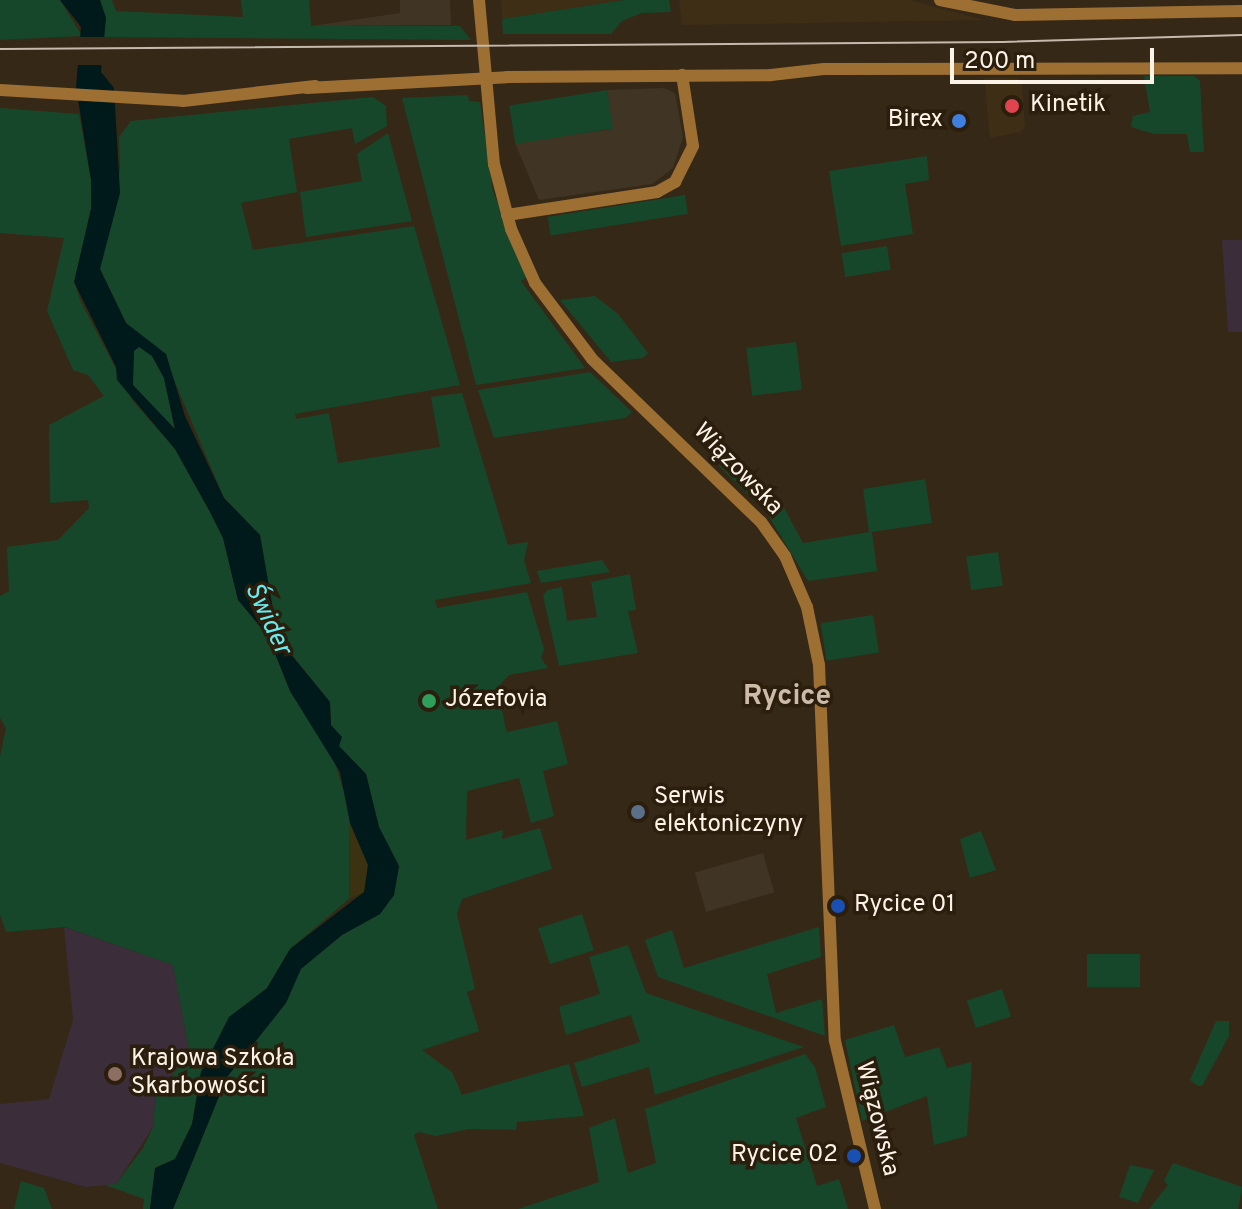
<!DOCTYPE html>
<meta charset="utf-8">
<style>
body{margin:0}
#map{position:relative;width:1242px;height:1209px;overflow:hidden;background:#352817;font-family:Overpass,sans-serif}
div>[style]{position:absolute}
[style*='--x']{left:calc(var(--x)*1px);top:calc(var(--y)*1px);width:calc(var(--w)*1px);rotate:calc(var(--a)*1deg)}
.built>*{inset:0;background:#3f2e16}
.industrial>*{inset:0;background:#403425;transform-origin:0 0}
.education>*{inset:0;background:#3b2d3a}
.green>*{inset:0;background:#17472a;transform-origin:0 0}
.sand>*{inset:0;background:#3a3211}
.water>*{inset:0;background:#00191a}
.pier>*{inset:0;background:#352817;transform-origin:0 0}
.major>*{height:12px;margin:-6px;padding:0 6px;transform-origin:6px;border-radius:6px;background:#9e6f33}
.rail>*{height:2px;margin:-1px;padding:0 1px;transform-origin:1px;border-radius:1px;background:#c4baad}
.dots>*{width:22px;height:22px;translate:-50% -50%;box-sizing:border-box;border:4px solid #2b1e0d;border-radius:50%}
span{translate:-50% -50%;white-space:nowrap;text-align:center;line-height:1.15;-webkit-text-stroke:7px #2b1e0d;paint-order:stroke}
.poi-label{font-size:24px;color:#fcf3e8}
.left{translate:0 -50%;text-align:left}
.right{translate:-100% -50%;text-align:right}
.street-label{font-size:24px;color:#fcf3e8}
.water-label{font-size:26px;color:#69eaee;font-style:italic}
.quarter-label{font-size:28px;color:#ccbba6;font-weight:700}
.scale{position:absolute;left:950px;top:48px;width:204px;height:36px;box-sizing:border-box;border:4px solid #fcf3e8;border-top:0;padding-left:10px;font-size:24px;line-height:28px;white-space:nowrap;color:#fcf3e8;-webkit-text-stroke:6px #2b1e0d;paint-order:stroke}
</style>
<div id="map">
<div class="built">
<i style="clip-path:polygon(501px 0,624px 0,502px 19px)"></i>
<i style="clip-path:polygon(679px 0,909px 0,984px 20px,682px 25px)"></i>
<i style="clip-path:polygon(984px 78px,1017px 78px,1022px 83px,1025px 127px,1021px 132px,990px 138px)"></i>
</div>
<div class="industrial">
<i style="clip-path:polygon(400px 0,450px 0,451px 25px,311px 26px,400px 13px)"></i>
<i style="clip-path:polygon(664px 88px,675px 93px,683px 137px,673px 168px,652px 184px,539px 200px,515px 143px,612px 129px,607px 90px)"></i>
<i style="left:763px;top:853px;width:41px;height:71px;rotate:74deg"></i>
</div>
<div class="education">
<i style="clip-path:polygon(1222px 240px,1242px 240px,1242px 332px,1228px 332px)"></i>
<i style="clip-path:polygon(64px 927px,173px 965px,190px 1055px,156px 1093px,153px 1127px,116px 1184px,86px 1187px,0 1163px,0 1104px,49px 1099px,73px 1020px)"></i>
</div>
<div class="green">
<i style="clip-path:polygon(0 0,60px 0,82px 36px,0 40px)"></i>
<i style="clip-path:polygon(100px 0,112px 0,116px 11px,243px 17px,241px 0,309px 0,311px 26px,460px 26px,471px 40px,102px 37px,106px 18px)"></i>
<i style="clip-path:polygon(624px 0,669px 0,671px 12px,642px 13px,622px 21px,611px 34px,503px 34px,502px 19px)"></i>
<i style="clip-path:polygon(1144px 76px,1194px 76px,1200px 81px,1204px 152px,1190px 152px,1187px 134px,1154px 134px,1131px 127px,1133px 116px,1150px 112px)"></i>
<i style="left:607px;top:90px;width:39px;height:99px;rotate:81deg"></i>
<i style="clip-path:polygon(468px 95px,469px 101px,480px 102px,493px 191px,527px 277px,521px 281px,585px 368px,476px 385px,402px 98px)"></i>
<i style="clip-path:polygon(373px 97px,386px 106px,387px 126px,355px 144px,352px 128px,289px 139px,297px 192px,241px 203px,253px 250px,414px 226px,460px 385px,295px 414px,296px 419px,329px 413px,338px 463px,440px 447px,431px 397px,462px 393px,508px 545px,528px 542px,524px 560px,531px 583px,435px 600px,437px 608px,527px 592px,544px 649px,541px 658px,548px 668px,509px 675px,498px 687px,505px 725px,507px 732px,557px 721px,568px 764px,543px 771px,554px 816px,531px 823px,519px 778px,467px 791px,466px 840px,503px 830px,502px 839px,540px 828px,552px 869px,462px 899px,457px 914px,475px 989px,467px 992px,479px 1031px,422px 1050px,452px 1072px,462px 1095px,569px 1064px,584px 1116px,517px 1122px,516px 1130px,469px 1129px,436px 1136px,418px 1132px,414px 1135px,438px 1209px,173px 1209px,227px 1077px,286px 1003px,300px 969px,342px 935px,380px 914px,394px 895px,399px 866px,379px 827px,366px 774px,339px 746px,341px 737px,331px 725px,330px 702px,289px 651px,276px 627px,260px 535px,224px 498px,174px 380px,126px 323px,100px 269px,120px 169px,119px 137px,131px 121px)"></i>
<i style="clip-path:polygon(0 108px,79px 114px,91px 180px,91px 209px,74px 282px,81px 302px,132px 400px,175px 449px,210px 512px,223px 538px,238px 600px,268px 636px,290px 691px,334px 760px,350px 811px,349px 899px,290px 949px,267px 988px,201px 1072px,192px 1124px,175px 1159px,155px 1168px,150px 1209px,143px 1209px,144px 1199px,105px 1185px,116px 1184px,143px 1148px,153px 1127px,156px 1093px,190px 1055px,173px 965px,65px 927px,6px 932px,0 915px,0 756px,6px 728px,0 718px,0 596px,9px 591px,7px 547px,58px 540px,89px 508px,88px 500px,50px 503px,49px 425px,104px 396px,88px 375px,73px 370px,47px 311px,64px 238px,0 233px)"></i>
<i style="clip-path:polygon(388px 133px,412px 221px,306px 237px,300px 192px,362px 181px,357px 154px)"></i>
<i style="clip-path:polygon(927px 156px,929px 180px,905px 184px,913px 234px,841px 246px,829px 171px)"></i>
<i style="left:685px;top:195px;width:19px;height:139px;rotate:81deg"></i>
<i style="left:887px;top:246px;width:24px;height:46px;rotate:81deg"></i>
<i style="clip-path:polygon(595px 296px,618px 314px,648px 353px,643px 358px,611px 362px,560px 300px)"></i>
<i style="left:796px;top:342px;width:48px;height:50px;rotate:83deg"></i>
<i style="clip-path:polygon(139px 346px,152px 356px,164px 378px,175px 431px,132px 384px,134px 351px)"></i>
<i style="clip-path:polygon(590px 372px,632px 412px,625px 418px,494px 438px,478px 390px)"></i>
<i style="clip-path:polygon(735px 458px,763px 488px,755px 501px,718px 465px)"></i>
<i style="clip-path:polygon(925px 479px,932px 523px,872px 532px,877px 571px,808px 581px,762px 505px,781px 502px,803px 543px,869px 532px,863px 489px)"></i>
<i style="left:998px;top:552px;width:34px;height:32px;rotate:82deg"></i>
<i style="clip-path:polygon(602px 560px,610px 572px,541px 583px,537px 571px)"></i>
<i style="clip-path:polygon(630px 574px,636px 610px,628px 611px,638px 653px,559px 666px,543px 596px,547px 590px,562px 587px,567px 621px,597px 617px,591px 582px)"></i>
<i style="left:873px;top:615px;width:38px;height:53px;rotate:81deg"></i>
<i style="clip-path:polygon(981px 831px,996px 870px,970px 878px,960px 839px)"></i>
<i style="left:582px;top:914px;width:38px;height:46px;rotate:72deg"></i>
<i style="clip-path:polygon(819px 927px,821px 957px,767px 974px,776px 1013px,822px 999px,825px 1036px,658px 977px,645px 940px,672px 930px,684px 968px)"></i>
<i style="clip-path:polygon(628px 945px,646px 993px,804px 1047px,655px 1095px,649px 1067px,582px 1087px,574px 1063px,640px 1042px,631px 1015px,566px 1035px,559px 1007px,600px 994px,589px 957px)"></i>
<i style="left:1087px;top:954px;width:53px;height:33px"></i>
<i style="left:1002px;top:989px;width:29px;height:37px;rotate:72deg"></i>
<i style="clip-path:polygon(1216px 1021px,1229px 1021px,1229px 1036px,1202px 1086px,1198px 1086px,1190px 1080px)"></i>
<i style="clip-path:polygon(894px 1025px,905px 1057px,939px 1047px,947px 1068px,972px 1062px,967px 1136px,934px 1145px,927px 1096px,862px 1121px,845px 1040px)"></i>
<i style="clip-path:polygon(805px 1054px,815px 1067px,826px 1107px,796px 1118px,817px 1186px,839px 1179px,848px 1209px,518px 1209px,599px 1182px,589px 1128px,615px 1118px,628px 1173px,656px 1163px,645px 1109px)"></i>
<i style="clip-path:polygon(1173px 1163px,1242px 1187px,1238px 1209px,1149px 1209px,1168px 1185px,1164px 1181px)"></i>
<i style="clip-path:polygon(1130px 1165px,1154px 1170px,1138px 1203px,1119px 1197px)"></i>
<i style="clip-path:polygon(21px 1181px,44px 1188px,52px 1209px,14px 1209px)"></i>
</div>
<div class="sand">
<i style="clip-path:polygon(350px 823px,368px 865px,365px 892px,349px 899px)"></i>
</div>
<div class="water">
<i style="clip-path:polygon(evenodd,60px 0,100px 0,106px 18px,101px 72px,114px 88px,120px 193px,100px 269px,126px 323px,166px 354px,185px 416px,224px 498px,260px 535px,276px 627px,289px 652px,330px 702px,331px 725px,342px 737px,339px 746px,366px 774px,379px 827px,399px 866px,394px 895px,380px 914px,342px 935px,301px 969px,286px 1003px,227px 1077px,173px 1209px,150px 1209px,155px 1168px,175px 1159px,192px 1124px,201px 1072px,229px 1017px,267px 988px,290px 949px,364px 892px,368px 865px,350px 823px,340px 772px,290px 691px,268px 636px,238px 600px,223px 538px,210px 512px,175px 449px,117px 380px,116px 367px,74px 282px,91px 209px,91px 180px,76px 87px,81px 27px,60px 0,139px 347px,152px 356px,164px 378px,175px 429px,133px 385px,134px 351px,139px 347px)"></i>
</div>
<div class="pier">
<i style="left:75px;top:37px;width:31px;height:28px"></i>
</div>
<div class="major">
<i style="--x:479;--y:0;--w:165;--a:84.8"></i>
<i style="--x:494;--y:164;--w:67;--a:75.3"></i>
<i style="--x:511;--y:229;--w:59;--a:66"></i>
<i style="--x:535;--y:283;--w:95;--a:53.1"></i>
<i style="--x:592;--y:359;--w:235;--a:44"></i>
<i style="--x:761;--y:522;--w:42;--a:54.8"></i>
<i style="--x:785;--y:556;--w:56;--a:66.7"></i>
<i style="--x:807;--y:607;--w:59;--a:78.3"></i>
<i style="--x:819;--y:665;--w:376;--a:87.6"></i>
<i style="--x:835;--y:1041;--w:173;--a:76.6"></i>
<i style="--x:940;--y:0;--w:76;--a:11.3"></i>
<i style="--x:1015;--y:15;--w:227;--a:-1"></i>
<i style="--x:307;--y:88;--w:200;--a:-3.1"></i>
<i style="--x:507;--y:77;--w:264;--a:-0.4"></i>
<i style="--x:771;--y:75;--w:53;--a:-6.5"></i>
<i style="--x:824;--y:69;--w:418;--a:-0.1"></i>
<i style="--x:0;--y:90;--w:183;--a:3.4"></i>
<i style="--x:183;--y:101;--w:133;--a:-6.5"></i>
<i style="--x:507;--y:215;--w:152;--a:-8.7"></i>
<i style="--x:657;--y:192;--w:21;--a:-29"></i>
<i style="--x:675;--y:182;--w:40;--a:-63.4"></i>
<i style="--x:693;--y:146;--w:72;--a:-98.8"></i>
</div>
<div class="rail">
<i style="--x:0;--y:49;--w:1003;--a:-0.4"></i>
<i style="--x:1003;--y:42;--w:239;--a:-1.7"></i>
</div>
<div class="dots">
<i style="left:1012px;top:106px;background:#e0444e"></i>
<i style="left:959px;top:121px;background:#3f7fe0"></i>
<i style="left:429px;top:701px;background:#2e9e5b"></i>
<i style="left:638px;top:812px;background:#5c6f8a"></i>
<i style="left:838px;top:906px;background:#1a4fb4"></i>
<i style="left:115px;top:1074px;background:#8d6e63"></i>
<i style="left:854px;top:1156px;background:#1a4fb4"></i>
</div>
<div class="poi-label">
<span class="left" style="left:1030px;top:106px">Kinetik</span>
<span class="right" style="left:943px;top:121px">Birex</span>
<span class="left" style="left:445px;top:701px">Józefovia</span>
<span class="left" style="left:654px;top:812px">Serwis<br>elektoniczyny</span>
<span class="left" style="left:854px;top:906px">Rycice 01</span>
<span class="left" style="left:131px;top:1074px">Krajowa Szkoła<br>Skarbowości</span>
<span class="right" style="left:838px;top:1156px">Rycice 02</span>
</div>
<div class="street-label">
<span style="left:737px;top:470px;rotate:46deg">Wiązowska</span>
<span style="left:876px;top:1119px;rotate:76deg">Wiązowska</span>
</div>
<div class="water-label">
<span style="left:267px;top:619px;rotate:65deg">Świder</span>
</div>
<div class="quarter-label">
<span style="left:787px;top:697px">Rycice</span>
</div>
<div class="scale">200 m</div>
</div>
